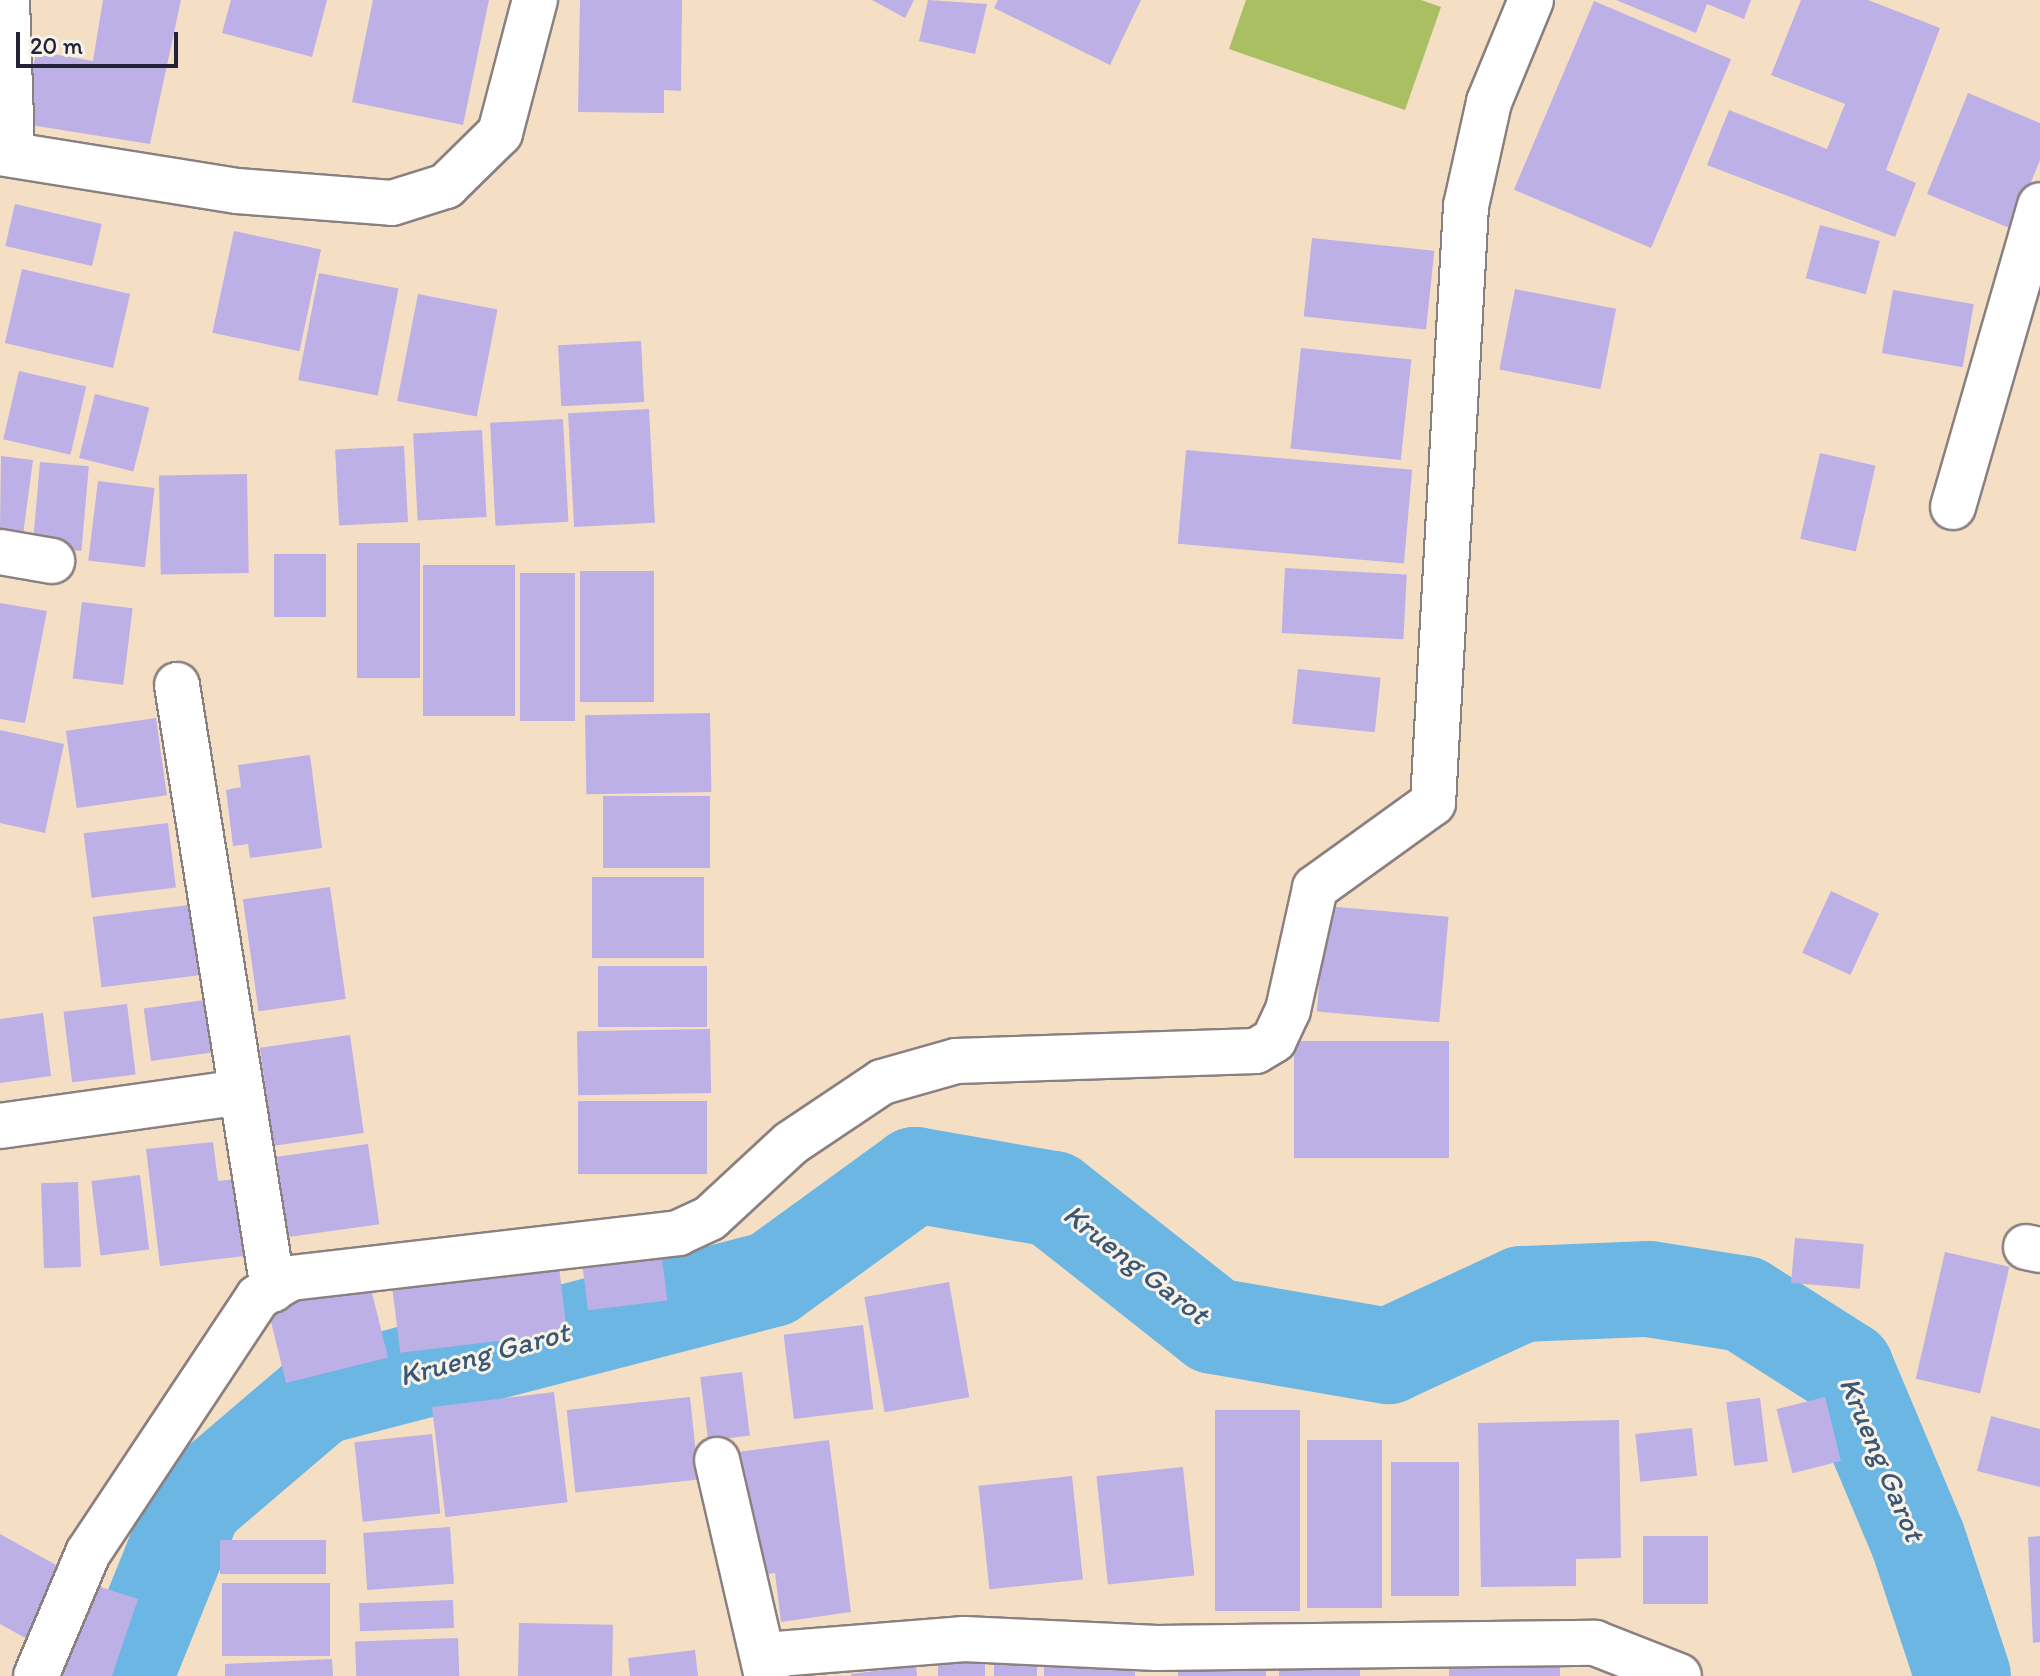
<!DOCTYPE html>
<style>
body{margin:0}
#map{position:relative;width:2040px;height:1676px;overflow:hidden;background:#f4dfc5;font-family:Itim,sans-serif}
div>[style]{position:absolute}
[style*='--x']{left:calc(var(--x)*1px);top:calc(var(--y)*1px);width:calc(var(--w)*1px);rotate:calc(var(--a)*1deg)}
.green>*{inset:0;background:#aabe62}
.river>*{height:96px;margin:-48px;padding:0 48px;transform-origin:48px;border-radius:48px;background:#6cb6e4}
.building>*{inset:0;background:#bcb0e6;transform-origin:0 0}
.roads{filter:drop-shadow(2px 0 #8b8080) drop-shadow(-2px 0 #8b8080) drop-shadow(0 2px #8b8080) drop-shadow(0 -2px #8b8080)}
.minor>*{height:44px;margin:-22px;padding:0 22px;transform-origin:22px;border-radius:22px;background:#fff}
span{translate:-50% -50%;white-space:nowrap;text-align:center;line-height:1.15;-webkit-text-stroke:6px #f7f3e8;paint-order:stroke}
.water-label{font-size:30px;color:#3c5676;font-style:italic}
.scale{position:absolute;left:16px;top:32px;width:162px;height:36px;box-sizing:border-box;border:4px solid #22223b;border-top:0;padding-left:10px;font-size:24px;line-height:28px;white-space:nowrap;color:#22223b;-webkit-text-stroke:6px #f7f3e8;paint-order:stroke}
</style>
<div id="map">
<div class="green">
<i style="clip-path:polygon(1246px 0,1421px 0,1441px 7px,1405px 110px,1229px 49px)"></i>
</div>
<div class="river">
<i style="--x:125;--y:1676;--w:187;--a:-68"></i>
<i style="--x:195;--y:1503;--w:163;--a:-40.5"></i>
<i style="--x:319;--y:1397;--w:468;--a:-14.6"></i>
<i style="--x:772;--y:1279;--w:177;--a:-36"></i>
<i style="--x:915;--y:1175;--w:140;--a:9.9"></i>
<i style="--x:1053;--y:1199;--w:205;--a:38.3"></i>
<i style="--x:1214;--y:1326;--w:177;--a:9.8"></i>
<i style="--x:1388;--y:1356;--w:148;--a:-24.8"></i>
<i style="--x:1522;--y:1294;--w:127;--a:-2.3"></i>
<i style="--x:1649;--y:1289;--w:96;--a:9"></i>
<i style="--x:1744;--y:1304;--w:121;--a:32.5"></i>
<i style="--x:1846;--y:1369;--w:186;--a:67.2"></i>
<i style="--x:1918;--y:1540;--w:143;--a:71.7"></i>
</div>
<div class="building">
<i style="clip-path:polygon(103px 0,181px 0,150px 144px,24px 124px,36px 51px,93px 61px)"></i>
<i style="clip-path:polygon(231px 0,327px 0,312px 57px,222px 33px)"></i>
<i style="clip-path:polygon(373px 0,489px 0,463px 125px,352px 102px)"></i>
<i style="clip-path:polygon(580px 0,682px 0,681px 91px,664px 90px,664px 113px,578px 112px)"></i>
<i style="clip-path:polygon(872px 0,914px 0,905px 18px)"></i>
<i style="clip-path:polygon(928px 0,987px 4px,975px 54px,919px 41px)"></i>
<i style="clip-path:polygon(998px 0,1141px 0,1110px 65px,994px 8px)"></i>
<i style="clip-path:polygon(1616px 0,1751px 0,1744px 19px,1707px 4px,1696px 33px)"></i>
<i style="clip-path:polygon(1801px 0,1868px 0,1940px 28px,1886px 170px,1916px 183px,1895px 237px,1707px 165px,1729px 110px,1827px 149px,1845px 104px,1771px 75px)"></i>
<i style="left:1594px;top:1px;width:149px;height:205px;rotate:23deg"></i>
<i style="clip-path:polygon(1968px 93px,2040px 123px,2040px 160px,2012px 229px,1927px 194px)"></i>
<i style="left:15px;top:204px;width:89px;height:43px;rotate:13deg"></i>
<i style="left:1820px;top:225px;width:62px;height:55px;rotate:15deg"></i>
<i style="left:234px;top:231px;width:89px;height:104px;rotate:12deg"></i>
<i style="left:1312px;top:238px;width:123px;height:79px;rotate:6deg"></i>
<i style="left:22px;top:269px;width:111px;height:76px;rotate:13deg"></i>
<i style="left:319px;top:273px;width:81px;height:109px;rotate:11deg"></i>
<i style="left:1515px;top:289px;width:103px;height:82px;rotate:11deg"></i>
<i style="left:1893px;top:290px;width:82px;height:64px;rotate:10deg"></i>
<i style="left:418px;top:294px;width:81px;height:109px;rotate:11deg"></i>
<i style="left:641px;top:341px;width:61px;height:83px;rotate:87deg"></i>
<i style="left:1301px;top:348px;width:111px;height:101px;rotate:6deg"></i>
<i style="left:19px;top:371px;width:69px;height:70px;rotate:13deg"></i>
<i style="left:95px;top:394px;width:56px;height:66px;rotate:14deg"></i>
<i style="left:649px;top:409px;width:114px;height:81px;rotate:87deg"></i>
<i style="left:563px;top:419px;width:103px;height:73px;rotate:87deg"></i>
<i style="left:482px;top:430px;width:87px;height:69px;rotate:87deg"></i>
<i style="left:404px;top:446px;width:76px;height:69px;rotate:87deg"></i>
<i style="left:1186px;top:450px;width:227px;height:94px;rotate:5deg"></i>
<i style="left:1820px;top:453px;width:57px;height:88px;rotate:13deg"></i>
<i style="clip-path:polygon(1px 456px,33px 460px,23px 535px,0 532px)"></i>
<i style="left:40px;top:462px;width:49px;height:85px;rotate:5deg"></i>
<i style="left:247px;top:474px;width:99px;height:88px;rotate:89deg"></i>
<i style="left:98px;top:481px;width:57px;height:80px;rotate:7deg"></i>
<i style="left:357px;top:543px;width:63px;height:135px"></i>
<i style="left:274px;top:554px;width:52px;height:63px"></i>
<i style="left:515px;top:565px;width:151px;height:92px;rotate:90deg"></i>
<i style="left:1285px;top:568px;width:122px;height:65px;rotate:3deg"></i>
<i style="left:654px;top:571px;width:131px;height:74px;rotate:90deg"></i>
<i style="left:575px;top:573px;width:148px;height:55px;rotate:90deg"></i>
<i style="left:82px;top:602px;width:51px;height:77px;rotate:7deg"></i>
<i style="clip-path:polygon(0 603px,47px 611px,25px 723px,0 719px)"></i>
<i style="left:1298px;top:669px;width:83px;height:55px;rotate:6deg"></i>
<i style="left:710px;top:713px;width:79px;height:125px;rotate:89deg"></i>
<i style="left:156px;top:718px;width:78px;height:91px;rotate:82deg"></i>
<i style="clip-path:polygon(0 730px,64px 744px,45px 833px,0 823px)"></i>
<i style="clip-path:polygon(310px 755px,322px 848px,250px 858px,248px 844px,233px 846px,226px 790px,241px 787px,238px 765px)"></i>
<i style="left:710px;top:796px;width:72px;height:107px;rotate:90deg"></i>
<i style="left:168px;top:823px;width:65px;height:85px;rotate:83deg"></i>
<i style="left:704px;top:877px;width:81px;height:112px;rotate:90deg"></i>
<i style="left:330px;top:887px;width:113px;height:88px;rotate:82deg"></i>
<i style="left:1831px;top:891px;width:53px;height:68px;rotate:25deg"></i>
<i style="left:197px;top:904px;width:71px;height:105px;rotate:83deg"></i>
<i style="left:1326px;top:906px;width:123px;height:106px;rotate:5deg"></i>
<i style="left:707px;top:966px;width:61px;height:109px;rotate:90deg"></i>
<i style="left:212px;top:999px;width:53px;height:69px;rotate:82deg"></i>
<i style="left:127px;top:1004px;width:71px;height:64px;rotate:83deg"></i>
<i style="clip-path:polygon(43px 1013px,51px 1076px,0 1083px,0 1019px)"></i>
<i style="left:710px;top:1029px;width:64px;height:133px;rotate:89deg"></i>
<i style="left:350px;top:1035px;width:99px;height:91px;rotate:82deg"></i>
<i style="left:1294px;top:1041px;width:155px;height:117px"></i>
<i style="left:707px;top:1101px;width:73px;height:129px;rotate:90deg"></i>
<i style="clip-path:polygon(213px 1142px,218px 1181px,235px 1179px,244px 1256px,160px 1266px,146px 1149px)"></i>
<i style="left:368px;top:1144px;width:81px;height:92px;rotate:82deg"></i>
<i style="left:140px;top:1175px;width:75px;height:49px;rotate:83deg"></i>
<i style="left:78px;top:1182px;width:85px;height:37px;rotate:88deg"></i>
<i style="left:1795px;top:1238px;width:69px;height:45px;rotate:5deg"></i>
<i style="left:661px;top:1249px;width:52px;height:80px;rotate:83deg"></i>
<i style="left:557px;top:1251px;width:82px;height:168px;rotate:83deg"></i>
<i style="left:1945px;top:1252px;width:66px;height:130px;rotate:13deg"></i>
<i style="left:368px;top:1277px;width:83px;height:105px;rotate:76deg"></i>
<i style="left:949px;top:1282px;width:117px;height:86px;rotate:80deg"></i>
<i style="left:863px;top:1325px;width:85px;height:80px;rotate:83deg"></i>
<i style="left:742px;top:1372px;width:64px;height:42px;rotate:83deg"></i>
<i style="left:554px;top:1392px;width:111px;height:123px;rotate:83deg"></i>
<i style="left:690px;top:1397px;width:83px;height:124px;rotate:84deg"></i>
<i style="left:1825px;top:1397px;width:66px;height:50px;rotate:76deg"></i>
<i style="left:1760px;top:1398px;width:64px;height:34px;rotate:83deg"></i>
<i style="left:1300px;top:1410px;width:201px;height:85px;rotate:90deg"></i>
<i style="clip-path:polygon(1991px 1416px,2040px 1429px,2040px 1487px,1977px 1471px)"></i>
<i style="clip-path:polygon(1619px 1420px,1621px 1558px,1576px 1559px,1576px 1586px,1481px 1587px,1478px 1423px)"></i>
<i style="left:1692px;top:1428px;width:48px;height:57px;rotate:84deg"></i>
<i style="left:432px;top:1434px;width:80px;height:78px;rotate:84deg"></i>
<i style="clip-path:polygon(829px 1440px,851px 1612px,781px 1622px,775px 1573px,754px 1576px,738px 1452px)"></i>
<i style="left:1307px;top:1440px;width:75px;height:168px"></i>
<i style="left:1391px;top:1462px;width:68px;height:134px"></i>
<i style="left:1183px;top:1467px;width:109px;height:87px;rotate:84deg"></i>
<i style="left:1072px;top:1476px;width:104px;height:94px;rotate:84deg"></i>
<i style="left:450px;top:1527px;width:57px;height:87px;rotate:86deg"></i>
<i style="clip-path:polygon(0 1534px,67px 1571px,29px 1640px,0 1624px)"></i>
<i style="left:1708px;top:1536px;width:68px;height:65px;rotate:90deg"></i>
<i style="clip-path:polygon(2040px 1536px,2040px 1642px,2033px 1643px,2028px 1537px)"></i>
<i style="left:326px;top:1540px;width:34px;height:106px;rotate:90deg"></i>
<i style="clip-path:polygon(85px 1582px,138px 1599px,112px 1676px,53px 1676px)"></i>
<i style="left:330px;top:1583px;width:73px;height:108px;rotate:90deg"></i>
<i style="left:453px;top:1600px;width:28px;height:94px;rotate:88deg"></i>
<i style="left:519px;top:1623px;width:94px;height:53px;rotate:1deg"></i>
<i style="left:458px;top:1638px;width:38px;height:103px;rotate:88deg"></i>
<i style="clip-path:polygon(695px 1650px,698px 1676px,630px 1676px,628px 1658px)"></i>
<i style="left:938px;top:1655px;width:47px;height:21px"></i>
<i style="left:994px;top:1656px;width:43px;height:20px"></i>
<i style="left:1360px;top:1658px;width:18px;height:81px;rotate:90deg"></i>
<i style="clip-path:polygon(332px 1659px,333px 1676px,225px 1676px,225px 1664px)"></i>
<i style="clip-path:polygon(1135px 1659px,1135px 1676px,1044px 1676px,1044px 1662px)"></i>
<i style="left:1266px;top:1661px;width:15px;height:88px;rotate:90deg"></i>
<i style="clip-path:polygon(916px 1666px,917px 1676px,851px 1676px,851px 1674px)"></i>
<i style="left:1449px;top:1667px;width:111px;height:9px"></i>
</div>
<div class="roads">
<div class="minor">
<i style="--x:7;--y:0;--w:153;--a:88.1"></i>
<i style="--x:0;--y:153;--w:240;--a:9.1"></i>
<i style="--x:237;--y:191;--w:155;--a:4.4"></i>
<i style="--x:392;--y:203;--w:57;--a:-17.5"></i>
<i style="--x:446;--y:186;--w:76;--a:-44.5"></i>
<i style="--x:500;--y:133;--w:138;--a:-75.3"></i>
<i style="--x:1953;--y:507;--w:314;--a:-73.9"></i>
<i style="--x:0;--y:552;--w:53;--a:9.8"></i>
<i style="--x:177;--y:685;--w:612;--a:80.97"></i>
<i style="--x:0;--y:1126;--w:243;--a:-8"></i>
<i style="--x:2026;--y:1247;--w:14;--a:12"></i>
<i style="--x:717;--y:1460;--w:222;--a:77"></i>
<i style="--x:765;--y:1655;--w:200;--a:-4.6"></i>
<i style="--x:964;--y:1639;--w:193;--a:2.7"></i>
<i style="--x:1157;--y:1648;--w:438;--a:-0.7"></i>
<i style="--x:1595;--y:1643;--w:90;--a:21.4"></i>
<i style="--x:36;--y:1676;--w:134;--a:-67.1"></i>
<i style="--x:88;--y:1553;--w:307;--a:-56.4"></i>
<i style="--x:258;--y:1297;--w:38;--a:-30"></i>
<i style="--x:291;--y:1278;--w:390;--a:-6.6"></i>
<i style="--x:678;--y:1233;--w:35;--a:-25"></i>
<i style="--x:710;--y:1218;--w:110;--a:-42.8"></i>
<i style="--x:791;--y:1143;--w:110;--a:-33.8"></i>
<i style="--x:882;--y:1082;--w:77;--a:-15.8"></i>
<i style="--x:956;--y:1061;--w:300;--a:-1.9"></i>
<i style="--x:1256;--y:1051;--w:21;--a:-31"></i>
<i style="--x:1274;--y:1040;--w:33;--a:-65"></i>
<i style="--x:1288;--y:1010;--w:125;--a:-77.5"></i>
<i style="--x:1315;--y:888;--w:145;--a:-35.8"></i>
<i style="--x:1433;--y:803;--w:598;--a:-86.84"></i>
<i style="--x:1466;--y:206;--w:107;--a:-77.5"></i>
<i style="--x:1489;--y:102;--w:110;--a:-67.6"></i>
</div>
</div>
<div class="water-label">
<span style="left:1136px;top:1264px;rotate:38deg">Krueng Garot</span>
<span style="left:484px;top:1354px;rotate:-15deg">Krueng Garot</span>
<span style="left:1882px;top:1459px;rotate:67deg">Krueng Garot</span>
</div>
<div class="scale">20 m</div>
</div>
